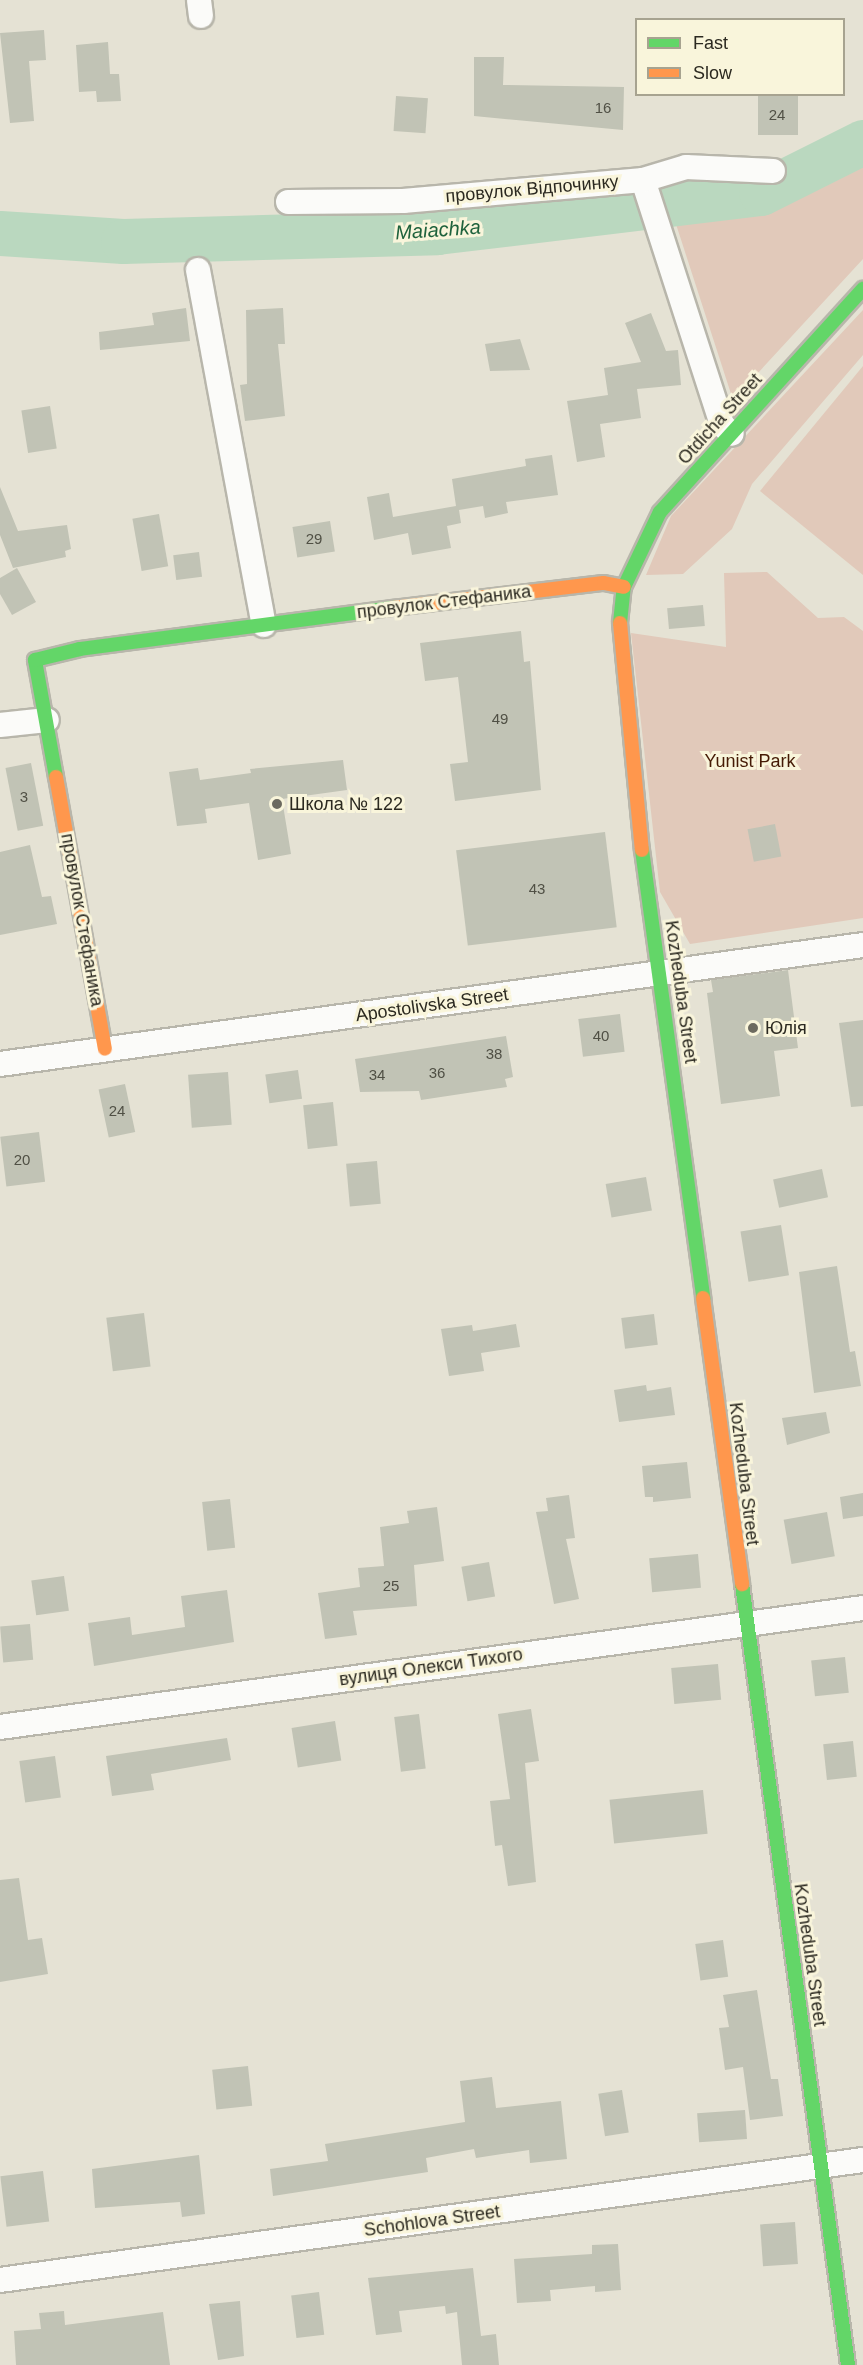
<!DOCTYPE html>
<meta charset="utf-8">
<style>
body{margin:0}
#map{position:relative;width:863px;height:2365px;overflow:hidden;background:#e5e2d4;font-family:Arial,sans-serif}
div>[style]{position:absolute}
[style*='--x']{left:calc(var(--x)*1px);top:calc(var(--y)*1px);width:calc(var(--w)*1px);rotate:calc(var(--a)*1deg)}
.green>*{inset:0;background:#e1c9ba}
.river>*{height:45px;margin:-22.5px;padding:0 22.5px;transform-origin:22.5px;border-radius:22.5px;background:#bad8bf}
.building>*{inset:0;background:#c1c3b5;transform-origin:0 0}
.roads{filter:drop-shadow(2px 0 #b8b6ab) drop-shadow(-2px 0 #b8b6ab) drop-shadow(0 2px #b8b6ab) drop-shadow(0 -2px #b8b6ab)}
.street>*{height:24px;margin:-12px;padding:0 12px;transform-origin:12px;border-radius:12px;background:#fbfbf9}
.fast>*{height:14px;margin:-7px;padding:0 7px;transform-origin:7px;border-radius:7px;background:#63d668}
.slow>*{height:14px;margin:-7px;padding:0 7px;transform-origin:7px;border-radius:7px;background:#ff974d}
.dots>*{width:16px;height:16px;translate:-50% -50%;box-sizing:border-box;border:3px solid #f9f5db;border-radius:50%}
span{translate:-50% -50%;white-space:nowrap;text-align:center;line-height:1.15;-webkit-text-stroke:6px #f9f5db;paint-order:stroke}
.number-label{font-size:15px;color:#505045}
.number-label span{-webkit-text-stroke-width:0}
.street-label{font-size:18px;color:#2b2920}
.park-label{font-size:18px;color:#451a05}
.poi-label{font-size:18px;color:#2b2920}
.left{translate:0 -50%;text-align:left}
.water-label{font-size:20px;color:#1e623c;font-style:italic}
.legend{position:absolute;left:635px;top:18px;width:210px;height:78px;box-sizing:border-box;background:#f9f5db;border:2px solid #a7a390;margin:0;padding:8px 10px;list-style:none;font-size:18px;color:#2b2920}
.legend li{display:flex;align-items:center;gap:12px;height:30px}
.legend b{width:30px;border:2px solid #a7a390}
</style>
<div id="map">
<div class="green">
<i style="clip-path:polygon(854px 153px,863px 163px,863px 259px,733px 400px,674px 218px,757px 209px)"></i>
<i style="clip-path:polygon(863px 310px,863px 355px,752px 484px,732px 529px,683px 574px,646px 575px,671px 516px)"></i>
<i style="clip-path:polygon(863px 366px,863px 575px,760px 491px)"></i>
<i style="clip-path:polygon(767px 572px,818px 618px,844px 617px,863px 631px,863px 918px,690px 944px,660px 892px,631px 633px,726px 647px,724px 573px)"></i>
</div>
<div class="river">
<i style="--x:0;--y:233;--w:123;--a:3.7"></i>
<i style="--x:123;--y:241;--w:314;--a:-1.6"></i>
<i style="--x:437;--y:232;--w:326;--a:-6.9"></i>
<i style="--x:761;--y:193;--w:114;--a:-26.6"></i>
</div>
<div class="building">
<i style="clip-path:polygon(44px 30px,46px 60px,29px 61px,34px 121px,10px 123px,0 33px)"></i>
<i style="clip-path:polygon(108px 42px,110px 74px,119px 74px,121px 101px,97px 102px,96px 91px,79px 92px,76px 45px)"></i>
<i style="clip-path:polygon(474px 57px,504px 57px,503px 85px,624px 87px,623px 130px,474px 116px)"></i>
<i style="left:758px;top:94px;width:40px;height:41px"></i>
<i style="left:396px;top:96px;width:32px;height:35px;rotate:4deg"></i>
<i style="clip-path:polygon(186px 308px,190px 341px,100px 350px,99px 332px,154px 325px,152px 313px)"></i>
<i style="clip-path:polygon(283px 308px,285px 344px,278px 344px,285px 416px,245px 421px,240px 385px,247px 384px,246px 310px)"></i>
<i style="clip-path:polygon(651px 313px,666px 351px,678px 350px,681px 385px,637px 389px,641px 418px,600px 424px,605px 457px,577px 462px,567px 401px,608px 395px,604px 368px,641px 362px,625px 323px)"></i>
<i style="clip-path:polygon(520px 339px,530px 370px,490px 371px,485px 344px)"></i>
<i style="left:50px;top:406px;width:43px;height:29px;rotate:81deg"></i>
<i style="clip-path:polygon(552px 455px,558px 495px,506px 502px,508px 513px,485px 518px,483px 506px,459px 510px,461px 523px,447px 526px,451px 548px,412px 555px,408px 533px,374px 540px,367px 497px,389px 493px,393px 517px,456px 506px,452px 479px,526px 466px,525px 459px)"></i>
<i style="clip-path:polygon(0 487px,18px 531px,67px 525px,71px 549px,65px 551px,66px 557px,13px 568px,0 535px)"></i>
<i style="left:159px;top:514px;width:53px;height:27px;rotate:80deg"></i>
<i style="left:330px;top:521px;width:31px;height:38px;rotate:81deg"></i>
<i style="left:199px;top:552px;width:25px;height:26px;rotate:83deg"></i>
<i style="clip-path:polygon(17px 568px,36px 602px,12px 615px,0 594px,0 578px)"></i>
<i style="left:703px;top:605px;width:21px;height:36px;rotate:85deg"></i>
<i style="clip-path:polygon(521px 631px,524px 662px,530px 661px,541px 790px,455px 801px,450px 764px,468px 762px,458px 677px,425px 681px,420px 643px)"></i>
<i style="clip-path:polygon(343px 760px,347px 790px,282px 799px,291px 854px,258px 860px,249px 803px,205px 809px,207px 823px,177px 826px,169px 772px,198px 768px,200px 780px,251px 773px,250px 769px)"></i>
<i style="left:31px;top:763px;width:64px;height:26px;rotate:79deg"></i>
<i style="left:775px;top:824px;width:33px;height:28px;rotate:79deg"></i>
<i style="left:605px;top:832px;width:96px;height:150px;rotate:83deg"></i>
<i style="clip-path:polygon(30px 845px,42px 897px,51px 896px,57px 924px,0 935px,0 852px)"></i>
<i style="clip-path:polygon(788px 970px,798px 1048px,774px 1051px,780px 1096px,721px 1104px,707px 993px,713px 992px,711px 980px)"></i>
<i style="left:620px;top:1014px;width:38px;height:42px;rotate:83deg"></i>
<i style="clip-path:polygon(863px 1020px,863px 1106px,851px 1107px,839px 1023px)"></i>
<i style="clip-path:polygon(506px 1036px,513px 1077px,505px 1079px,507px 1087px,421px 1100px,419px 1091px,360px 1092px,355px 1059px)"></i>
<i style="left:298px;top:1070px;width:29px;height:33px;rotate:82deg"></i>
<i style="left:228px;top:1072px;width:53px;height:40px;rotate:86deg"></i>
<i style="left:125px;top:1084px;width:49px;height:27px;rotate:78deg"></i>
<i style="left:333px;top:1102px;width:44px;height:30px;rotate:84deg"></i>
<i style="left:39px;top:1132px;width:50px;height:39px;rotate:83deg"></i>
<i style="left:377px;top:1161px;width:43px;height:31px;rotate:85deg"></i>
<i style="left:822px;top:1169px;width:29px;height:50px;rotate:78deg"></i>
<i style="left:646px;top:1177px;width:34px;height:41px;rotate:80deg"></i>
<i style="left:781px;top:1225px;width:51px;height:41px;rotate:81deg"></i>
<i style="clip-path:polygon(837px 1266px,850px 1352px,855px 1351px,861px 1386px,814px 1393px,799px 1272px)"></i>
<i style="left:144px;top:1313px;width:54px;height:38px;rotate:83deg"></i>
<i style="left:654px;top:1314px;width:31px;height:33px;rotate:83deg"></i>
<i style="clip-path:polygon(516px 1324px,520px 1347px,481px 1353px,484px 1371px,449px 1376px,441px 1329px,472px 1325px,473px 1331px)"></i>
<i style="clip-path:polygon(646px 1385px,647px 1391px,671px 1387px,675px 1415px,619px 1422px,614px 1390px)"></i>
<i style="clip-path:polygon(826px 1412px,830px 1433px,787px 1445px,782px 1418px)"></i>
<i style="clip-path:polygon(687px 1462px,691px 1498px,653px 1502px,653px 1497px,645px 1497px,642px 1466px)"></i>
<i style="clip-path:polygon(863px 1493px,863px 1516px,843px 1519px,840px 1497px)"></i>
<i style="clip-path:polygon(569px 1495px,575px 1538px,566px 1539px,579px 1599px,554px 1604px,536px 1512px,548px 1511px,546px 1498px)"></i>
<i style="left:230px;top:1499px;width:49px;height:28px;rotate:84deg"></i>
<i style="clip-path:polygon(437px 1507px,444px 1561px,414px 1565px,417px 1606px,353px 1611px,357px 1635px,325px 1639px,318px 1593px,360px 1587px,358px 1568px,384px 1566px,380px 1527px,409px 1523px,407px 1511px)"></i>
<i style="left:827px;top:1512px;width:45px;height:44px;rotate:80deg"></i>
<i style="left:698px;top:1554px;width:34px;height:49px;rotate:85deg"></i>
<i style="left:489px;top:1562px;width:35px;height:28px;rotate:80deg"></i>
<i style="left:64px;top:1576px;width:35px;height:33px;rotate:82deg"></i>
<i style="clip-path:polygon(227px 1590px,234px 1642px,94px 1666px,88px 1623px,130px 1617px,132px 1635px,185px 1627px,181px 1596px)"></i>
<i style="left:30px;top:1624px;width:36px;height:30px;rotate:85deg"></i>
<i style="left:845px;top:1657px;width:36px;height:34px;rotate:84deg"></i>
<i style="left:718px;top:1664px;width:36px;height:47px;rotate:85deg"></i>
<i style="clip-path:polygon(531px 1709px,539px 1761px,525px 1763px,536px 1882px,508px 1886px,502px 1845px,495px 1846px,490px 1801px,510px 1799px,498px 1714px)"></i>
<i style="left:419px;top:1714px;width:55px;height:25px;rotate:83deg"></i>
<i style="left:335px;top:1721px;width:40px;height:44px;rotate:81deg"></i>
<i style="clip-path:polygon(227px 1738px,231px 1760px,151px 1774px,154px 1790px,112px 1796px,106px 1756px)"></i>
<i style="left:853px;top:1741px;width:36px;height:30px;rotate:84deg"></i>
<i style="left:55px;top:1756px;width:42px;height:36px;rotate:82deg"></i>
<i style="left:703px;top:1790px;width:44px;height:94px;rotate:84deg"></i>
<i style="clip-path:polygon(19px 1878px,28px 1940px,42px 1938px,48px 1974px,0 1982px,0 1880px)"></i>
<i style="left:723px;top:1940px;width:37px;height:28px;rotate:82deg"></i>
<i style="clip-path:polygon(757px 1990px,771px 2079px,778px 2079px,783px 2116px,750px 2120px,743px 2067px,725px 2070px,719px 2028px,729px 2027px,723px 1995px)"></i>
<i style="left:248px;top:2066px;width:40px;height:36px;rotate:84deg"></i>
<i style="clip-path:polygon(492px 2077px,496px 2108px,561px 2101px,567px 2159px,530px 2163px,529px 2150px,476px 2158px,474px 2149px,426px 2158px,428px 2172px,273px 2196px,270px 2169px,328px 2161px,325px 2144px,465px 2122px,460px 2081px)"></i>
<i style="left:622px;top:2090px;width:43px;height:24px;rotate:81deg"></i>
<i style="left:745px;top:2110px;width:29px;height:48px;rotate:86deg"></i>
<i style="clip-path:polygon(199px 2155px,205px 2214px,182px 2217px,180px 2202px,95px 2208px,92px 2169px)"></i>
<i style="left:43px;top:2171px;width:51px;height:43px;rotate:83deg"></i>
<i style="left:795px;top:2222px;width:42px;height:35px;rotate:86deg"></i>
<i style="clip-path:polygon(618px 2244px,621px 2290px,595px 2292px,595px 2286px,550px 2290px,551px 2301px,517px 2303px,514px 2259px,592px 2254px,592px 2245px)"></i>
<i style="clip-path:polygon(473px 2268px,481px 2336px,496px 2334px,499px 2365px,462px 2365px,457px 2312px,446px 2314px,445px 2306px,399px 2311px,402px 2332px,376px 2335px,368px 2278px)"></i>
<i style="left:319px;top:2292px;width:43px;height:28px;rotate:83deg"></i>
<i style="clip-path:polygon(240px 2301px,244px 2356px,218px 2360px,209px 2304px)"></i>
<i style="clip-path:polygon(64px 2311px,65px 2325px,163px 2312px,170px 2365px,16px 2365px,14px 2331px,41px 2329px,39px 2313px)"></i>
</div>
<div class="roads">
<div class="street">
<i style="--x:199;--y:0;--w:16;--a:83"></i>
<i style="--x:643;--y:180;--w:257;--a:72.1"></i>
<i style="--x:722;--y:425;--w:13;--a:42"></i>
<i style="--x:288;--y:202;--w:115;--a:-0.5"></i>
<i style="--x:403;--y:201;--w:241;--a:-5"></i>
<i style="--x:643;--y:180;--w:45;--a:-16.8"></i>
<i style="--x:686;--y:167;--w:87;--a:2.6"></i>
<i style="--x:198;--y:270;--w:361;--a:79.5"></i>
<i style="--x:0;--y:725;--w:47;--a:-6.1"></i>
<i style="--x:0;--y:1064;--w:871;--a:-7.85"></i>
<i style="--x:0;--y:1727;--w:871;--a:-7.85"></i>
<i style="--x:0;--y:2280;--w:871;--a:-7.92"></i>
</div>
<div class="fast">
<i style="--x:620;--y:623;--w:36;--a:-84"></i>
<i style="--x:624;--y:587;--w:83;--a:-64.4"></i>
<i style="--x:660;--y:512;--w:302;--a:-47.7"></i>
<i style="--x:56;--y:777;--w:119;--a:-100.2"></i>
<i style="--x:35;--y:660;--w:46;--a:-13.7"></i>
<i style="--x:80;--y:649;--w:316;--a:-7.5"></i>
<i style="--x:642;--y:850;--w:452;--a:82.2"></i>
<i style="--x:742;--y:1584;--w:788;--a:82.27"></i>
</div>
<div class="slow">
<i style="--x:393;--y:608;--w:212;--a:-6.8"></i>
<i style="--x:604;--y:583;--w:20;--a:11"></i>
<i style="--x:620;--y:623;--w:228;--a:84.5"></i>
<i style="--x:56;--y:777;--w:276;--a:79.8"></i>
<i style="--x:703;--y:1298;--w:289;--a:82.2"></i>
</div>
</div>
<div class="dots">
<i style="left:277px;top:804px;background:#6c6a5f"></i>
<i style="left:753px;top:1028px;background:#6c6a5f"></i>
</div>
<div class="number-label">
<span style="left:603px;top:108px">16</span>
<span style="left:777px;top:115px">24</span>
<span style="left:314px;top:539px">29</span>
<span style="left:500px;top:719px">49</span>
<span style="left:24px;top:797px">3</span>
<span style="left:537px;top:889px">43</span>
<span style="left:601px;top:1036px">40</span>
<span style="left:494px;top:1054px">38</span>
<span style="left:437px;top:1073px">36</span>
<span style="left:377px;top:1075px">34</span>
<span style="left:117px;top:1111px">24</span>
<span style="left:22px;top:1160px">20</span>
<span style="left:391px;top:1586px">25</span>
</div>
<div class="street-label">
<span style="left:532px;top:189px;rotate:-5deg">провулок Відпочинку</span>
<span style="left:720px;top:419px;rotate:-48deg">Otdicha Street</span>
<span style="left:444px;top:602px;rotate:-7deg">провулок Стефаника</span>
<span style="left:82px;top:920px;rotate:80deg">провулок Стефаника</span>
<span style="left:681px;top:992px;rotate:82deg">Kozheduba Street</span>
<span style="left:432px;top:1005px;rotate:-8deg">Apostolivska Street</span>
<span style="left:744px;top:1474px;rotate:83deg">Kozheduba Street</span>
<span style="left:431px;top:1667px;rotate:-8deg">вулиця Олекси Тихого</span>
<span style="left:810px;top:1955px;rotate:82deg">Kozheduba Street</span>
<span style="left:432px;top:2221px;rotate:-8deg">Schohlova Street</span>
</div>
<div class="park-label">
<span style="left:750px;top:761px">Yunist Park</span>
</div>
<div class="poi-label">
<span class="left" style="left:289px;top:804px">Школа № 122</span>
<span class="left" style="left:765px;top:1028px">Юлія</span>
</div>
<div class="water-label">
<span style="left:438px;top:230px;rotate:-4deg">Maiachka</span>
</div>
<ul class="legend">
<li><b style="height:8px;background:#63d668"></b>Fast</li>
<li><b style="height:8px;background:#ff974d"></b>Slow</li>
</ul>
</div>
